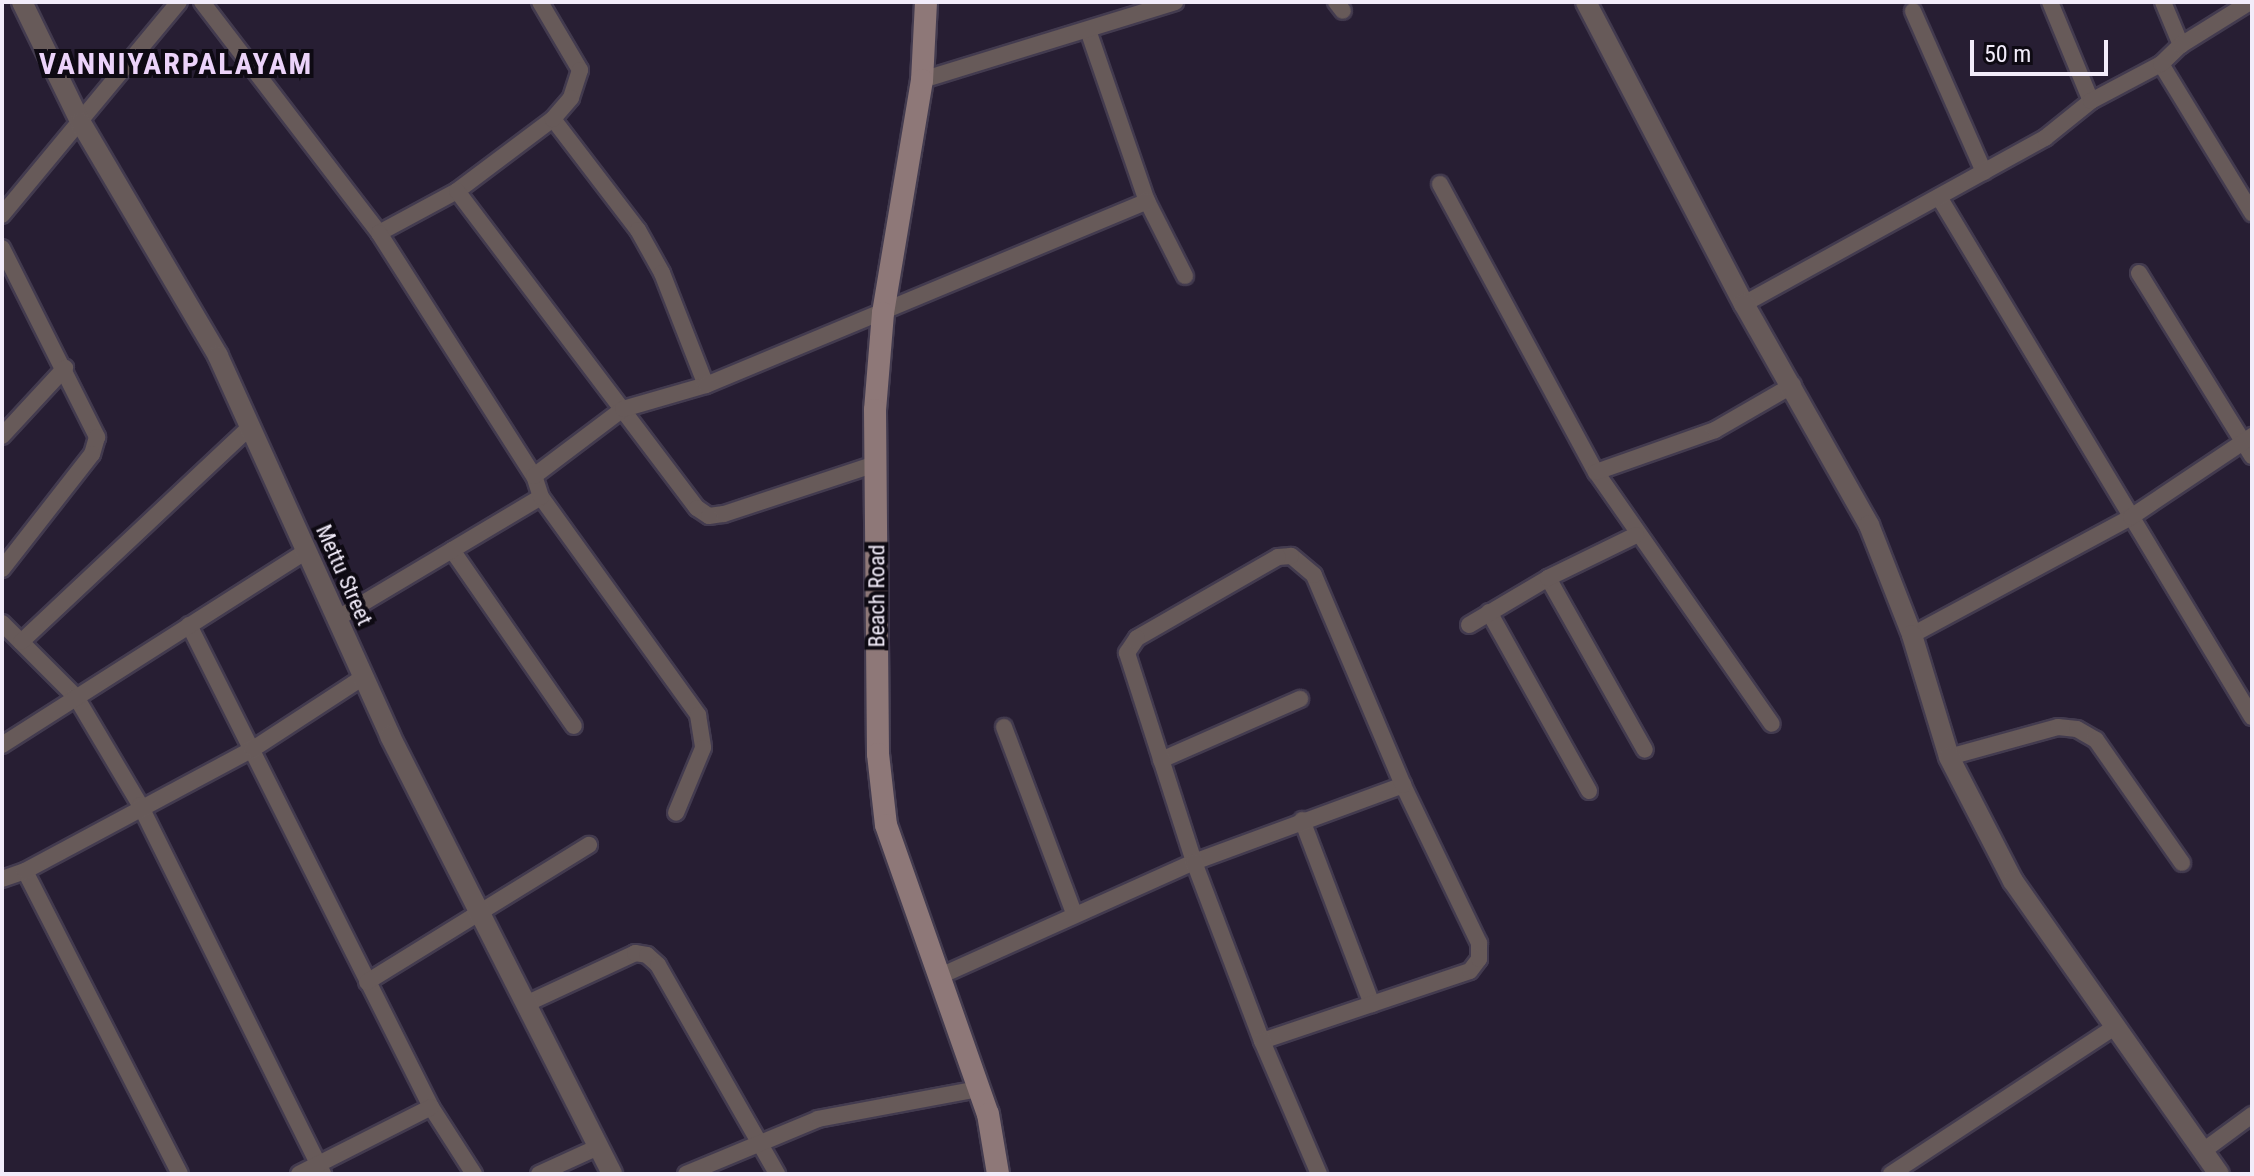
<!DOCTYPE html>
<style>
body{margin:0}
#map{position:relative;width:2254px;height:1176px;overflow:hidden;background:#271e33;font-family:"Roboto Condensed",sans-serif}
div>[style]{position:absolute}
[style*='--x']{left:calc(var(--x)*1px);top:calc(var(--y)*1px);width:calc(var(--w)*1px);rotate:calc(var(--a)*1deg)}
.roads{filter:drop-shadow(2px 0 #433b4f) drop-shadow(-2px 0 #433b4f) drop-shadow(0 2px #433b4f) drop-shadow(0 -2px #433b4f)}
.minor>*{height:16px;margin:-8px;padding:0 8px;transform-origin:8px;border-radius:8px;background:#675a59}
.tertiary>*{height:20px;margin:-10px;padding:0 10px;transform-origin:10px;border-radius:10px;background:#675a59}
.secondary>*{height:22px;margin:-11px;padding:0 11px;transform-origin:11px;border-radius:11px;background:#8e7878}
span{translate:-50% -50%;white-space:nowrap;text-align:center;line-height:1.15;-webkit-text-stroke:8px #0e0a13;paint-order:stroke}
.street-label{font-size:22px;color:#f2ecfa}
.district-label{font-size:30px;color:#ecd3fa;font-weight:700;letter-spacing:2px}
.frame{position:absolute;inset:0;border:4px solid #f2ecfa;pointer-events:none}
.scale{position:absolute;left:1970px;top:40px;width:138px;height:36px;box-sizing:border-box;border:4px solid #f2ecfa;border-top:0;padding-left:10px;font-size:24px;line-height:28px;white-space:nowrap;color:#f2ecfa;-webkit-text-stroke:6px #0e0a13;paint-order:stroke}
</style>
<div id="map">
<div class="roads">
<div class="minor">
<i style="--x:202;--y:2;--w:291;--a:52.5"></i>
<i style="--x:379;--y:233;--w:89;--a:-28.3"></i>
<i style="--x:457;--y:191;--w:120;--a:-36.9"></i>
<i style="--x:553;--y:119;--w:140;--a:52.6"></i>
<i style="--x:638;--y:230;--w:49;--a:60.8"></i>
<i style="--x:662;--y:273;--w:120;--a:68.6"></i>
<i style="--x:540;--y:2;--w:79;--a:59.5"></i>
<i style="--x:580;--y:70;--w:29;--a:108"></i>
<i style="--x:571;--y:98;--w:28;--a:131"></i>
<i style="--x:1336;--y:2;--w:11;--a:52"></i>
<i style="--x:2050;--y:2;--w:107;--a:67.5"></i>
<i style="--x:2163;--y:2;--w:47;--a:67.3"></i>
<i style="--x:1913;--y:11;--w:176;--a:66.2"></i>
<i style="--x:1089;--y:33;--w:178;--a:71"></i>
<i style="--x:1147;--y:201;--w:84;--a:63.1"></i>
<i style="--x:2161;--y:64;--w:175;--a:58.6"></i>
<i style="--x:922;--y:80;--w:265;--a:-17.1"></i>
<i style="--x:1440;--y:184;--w:328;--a:61.6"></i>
<i style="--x:1596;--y:472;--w:307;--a:55.1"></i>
<i style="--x:457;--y:191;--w:398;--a:52.9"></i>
<i style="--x:697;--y:508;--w:14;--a:34"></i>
<i style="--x:709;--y:516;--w:15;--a:-8"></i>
<i style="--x:724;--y:514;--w:159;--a:-18.3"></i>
<i style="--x:1939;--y:197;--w:607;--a:58.96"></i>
<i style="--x:2;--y:215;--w:277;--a:-50.3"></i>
<i style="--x:379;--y:233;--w:288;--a:57.5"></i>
<i style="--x:2;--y:248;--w:212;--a:63.3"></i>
<i style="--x:97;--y:437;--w:18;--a:106"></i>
<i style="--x:92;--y:454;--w:146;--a:128"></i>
<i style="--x:2139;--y:273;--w:215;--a:58.3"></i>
<i style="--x:1744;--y:304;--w:344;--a:-28.9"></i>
<i style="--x:2045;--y:138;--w:59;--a:-38.8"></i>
<i style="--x:2091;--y:101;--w:79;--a:-27.9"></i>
<i style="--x:2161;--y:64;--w:28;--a:-44"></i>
<i style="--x:2181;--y:45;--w:81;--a:-31.9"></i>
<i style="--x:2;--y:436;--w:93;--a:-47.2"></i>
<i style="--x:1596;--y:472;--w:126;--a:-19.4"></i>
<i style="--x:1715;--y:430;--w:90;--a:-30"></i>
<i style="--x:541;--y:497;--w:269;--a:54.2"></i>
<i style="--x:698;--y:715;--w:33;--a:81"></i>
<i style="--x:703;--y:748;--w:70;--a:112.6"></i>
<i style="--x:452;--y:550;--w:214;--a:55.3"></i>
<i style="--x:1548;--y:578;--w:197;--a:60.6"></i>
<i style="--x:1489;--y:612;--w:205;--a:60.8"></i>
<i style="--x:338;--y:618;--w:236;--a:-30.8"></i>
<i style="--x:541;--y:497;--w:22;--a:-108"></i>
<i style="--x:534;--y:476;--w:111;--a:-37"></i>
<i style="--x:623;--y:409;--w:86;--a:-16.1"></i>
<i style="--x:706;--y:385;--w:478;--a:-22.6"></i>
<i style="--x:2;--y:623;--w:105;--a:45"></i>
<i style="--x:76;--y:697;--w:126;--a:59.3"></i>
<i style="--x:140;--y:805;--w:412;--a:63.6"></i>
<i style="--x:189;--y:625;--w:539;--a:63.34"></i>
<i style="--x:431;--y:1107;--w:80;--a:57.3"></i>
<i style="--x:1469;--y:625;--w:92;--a:-30.7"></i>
<i style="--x:1548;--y:578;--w:98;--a:-26"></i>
<i style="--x:1912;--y:635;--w:249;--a:-28.3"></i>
<i style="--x:2131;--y:517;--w:146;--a:-33.8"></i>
<i style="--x:21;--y:642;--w:314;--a:-43.2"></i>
<i style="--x:1004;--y:727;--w:199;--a:69.4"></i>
<i style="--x:2;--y:745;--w:361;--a:-32.5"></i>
<i style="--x:1949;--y:757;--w:113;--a:-15.4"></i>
<i style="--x:2058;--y:727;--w:19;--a:6"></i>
<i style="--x:2077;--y:729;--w:22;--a:30"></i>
<i style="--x:2096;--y:740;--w:150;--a:55"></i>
<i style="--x:1161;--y:760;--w:152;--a:-23.7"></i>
<i style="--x:1302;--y:820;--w:197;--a:69.2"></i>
<i style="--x:2;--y:879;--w:24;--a:-19"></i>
<i style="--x:938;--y:977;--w:281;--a:-24.2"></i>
<i style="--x:1194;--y:862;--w:223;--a:-20.2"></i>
<i style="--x:367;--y:982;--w:261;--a:-31.7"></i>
<i style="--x:528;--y:1003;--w:118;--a:-25"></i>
<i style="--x:635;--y:953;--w:12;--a:9"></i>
<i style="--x:647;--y:955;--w:15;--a:42"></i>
<i style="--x:658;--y:965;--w:241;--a:60.3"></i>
<i style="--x:1262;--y:1041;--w:219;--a:-18.6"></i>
<i style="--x:1470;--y:971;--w:15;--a:-53"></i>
<i style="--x:1479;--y:959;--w:16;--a:-90"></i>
<i style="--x:1479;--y:943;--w:175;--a:-115.7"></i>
<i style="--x:1403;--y:785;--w:228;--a:-113"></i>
<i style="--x:1314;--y:575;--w:30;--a:-140"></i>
<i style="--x:1291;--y:556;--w:13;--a:176"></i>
<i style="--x:1278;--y:557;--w:163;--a:150.1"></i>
<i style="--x:1137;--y:638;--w:18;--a:124"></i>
<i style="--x:1127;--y:653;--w:219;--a:72.2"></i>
<i style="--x:1194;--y:862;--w:191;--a:69.2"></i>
<i style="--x:1262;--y:1041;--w:145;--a:66.8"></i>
<i style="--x:2203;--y:1151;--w:61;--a:-36.3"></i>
<i style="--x:180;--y:1174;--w:340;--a:-117.1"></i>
<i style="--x:25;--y:871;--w:259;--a:-28.2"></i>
<i style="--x:253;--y:749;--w:130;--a:-33.1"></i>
<i style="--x:299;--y:1174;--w:148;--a:-26.9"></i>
<i style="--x:539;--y:1174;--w:65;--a:-24.6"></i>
<i style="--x:686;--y:1174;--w:143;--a:-22.6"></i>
<i style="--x:818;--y:1119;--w:164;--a:-10.6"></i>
<i style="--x:1891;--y:1174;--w:269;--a:-33.3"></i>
</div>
<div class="tertiary">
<i style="--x:22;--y:2;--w:135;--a:64"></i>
<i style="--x:81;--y:123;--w:270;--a:59.5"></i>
<i style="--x:218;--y:356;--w:417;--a:65.6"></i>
<i style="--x:390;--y:736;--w:491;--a:63.1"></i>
<i style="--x:1586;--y:2;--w:341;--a:62.4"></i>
<i style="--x:1744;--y:304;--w:254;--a:60.5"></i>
<i style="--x:1869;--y:525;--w:118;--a:68.6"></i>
<i style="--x:1912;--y:635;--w:127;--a:73.1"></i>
<i style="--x:1949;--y:757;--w:140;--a:62.7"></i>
<i style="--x:2013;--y:881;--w:358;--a:54.9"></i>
</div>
<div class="secondary">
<i style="--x:926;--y:2;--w:78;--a:92.9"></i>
<i style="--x:922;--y:80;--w:236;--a:99.5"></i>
<i style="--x:883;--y:313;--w:97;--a:94.7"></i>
<i style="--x:875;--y:410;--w:344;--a:89.5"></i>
<i style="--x:878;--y:754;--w:71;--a:83.6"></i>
<i style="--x:886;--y:825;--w:306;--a:70.6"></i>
<i style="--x:988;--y:1114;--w:61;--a:80.5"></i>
</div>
</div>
<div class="street-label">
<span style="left:344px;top:575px;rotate:66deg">Mettu Street</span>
<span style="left:877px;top:596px;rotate:-90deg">Beach Road</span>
</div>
<div class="district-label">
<span style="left:176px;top:64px">VANNIYARPALAYAM</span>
</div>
<div class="frame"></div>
<div class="scale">50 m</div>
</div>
